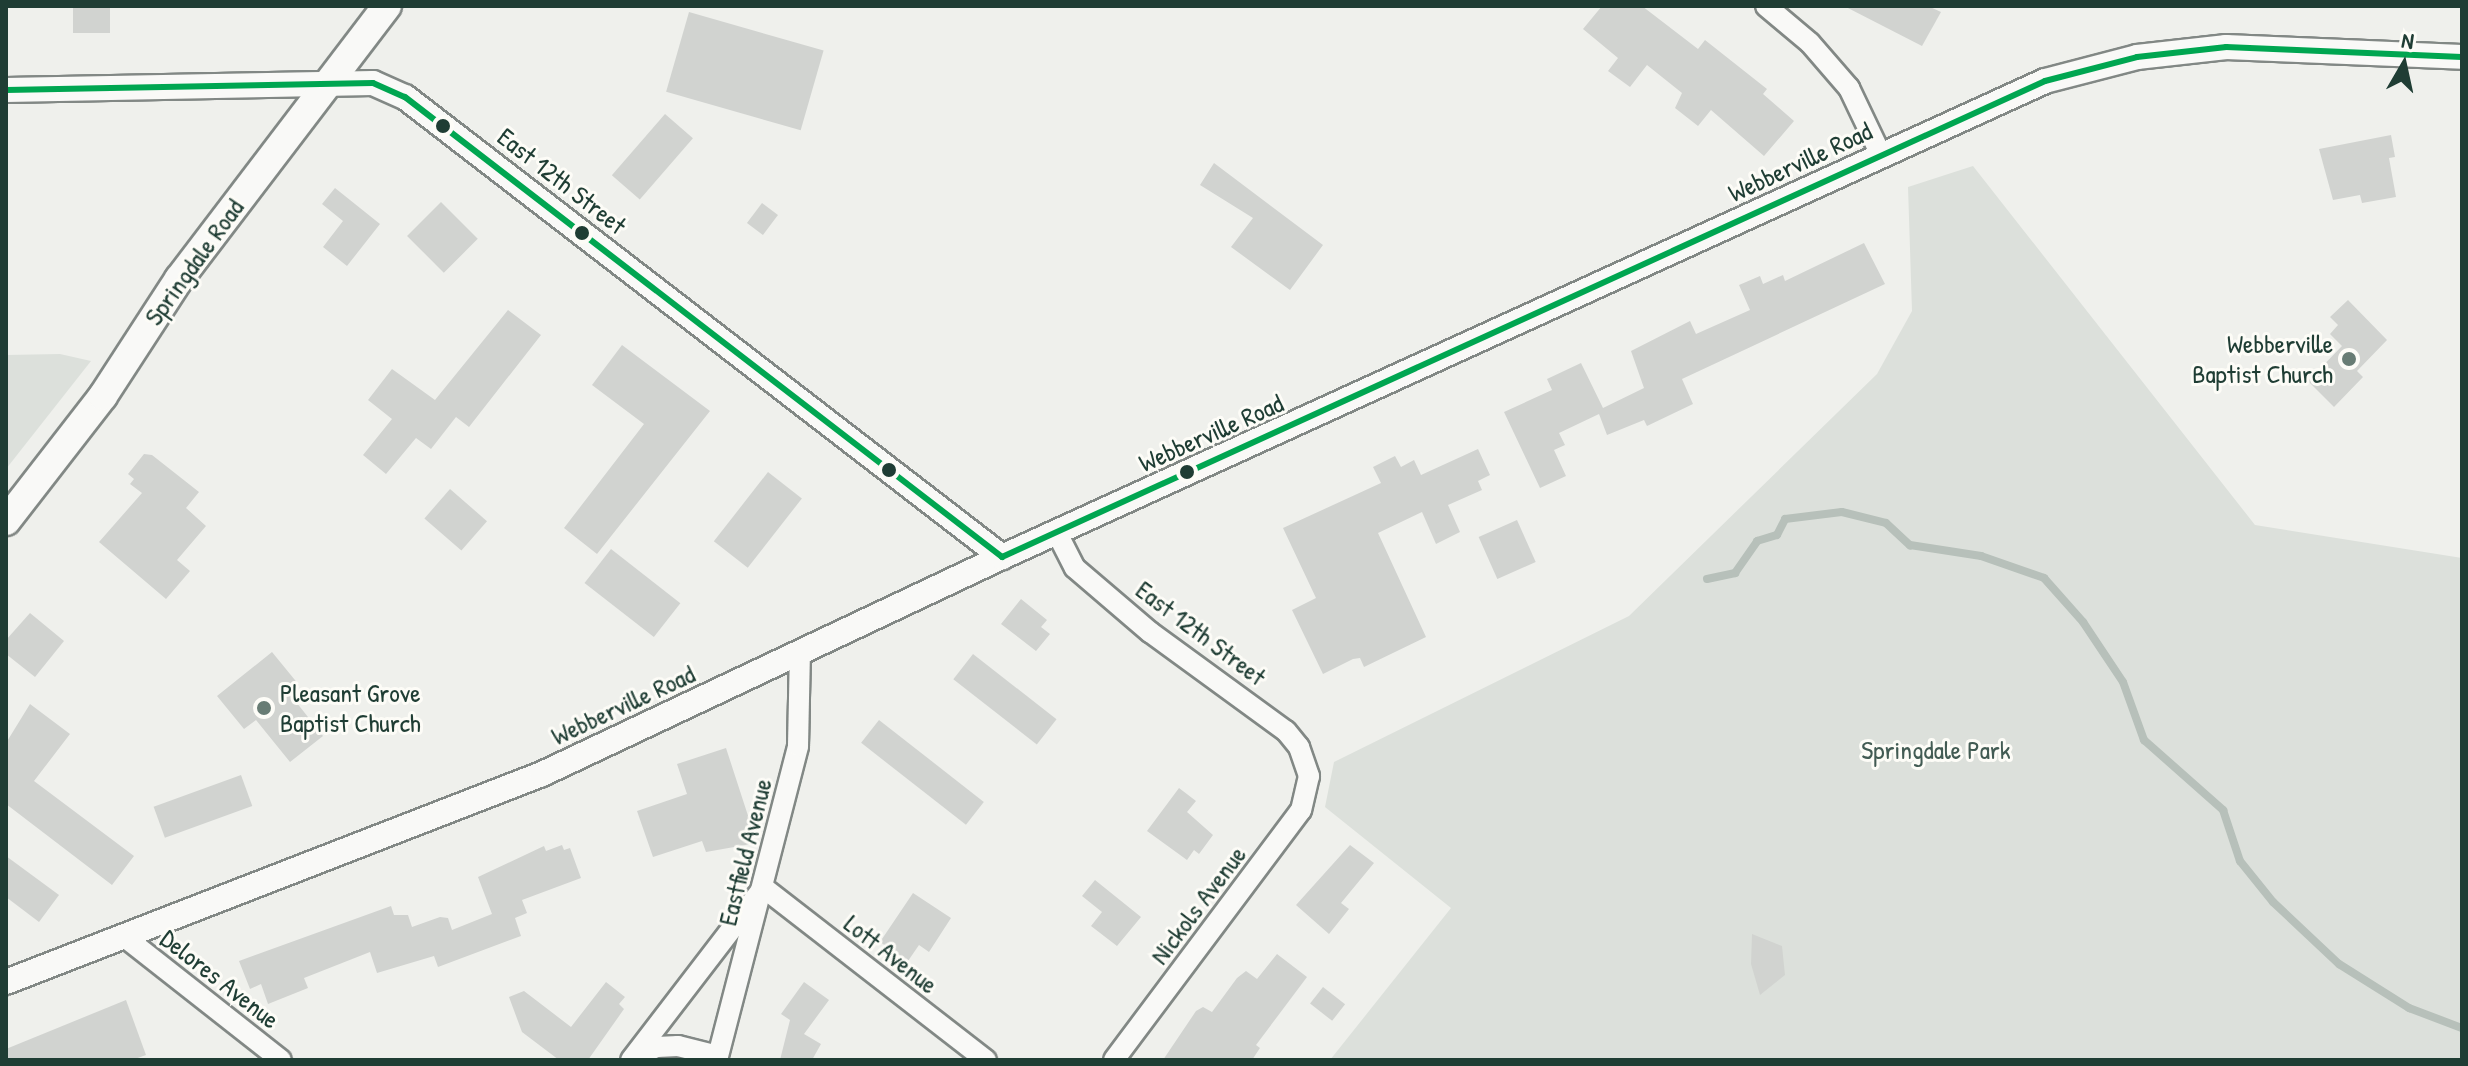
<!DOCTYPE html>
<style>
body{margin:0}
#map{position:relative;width:2468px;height:1066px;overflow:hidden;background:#eff0ec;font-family:"Patrick Hand",sans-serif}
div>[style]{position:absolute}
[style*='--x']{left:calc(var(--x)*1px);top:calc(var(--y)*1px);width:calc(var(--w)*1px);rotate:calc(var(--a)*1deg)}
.green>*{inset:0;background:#dce0db}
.stream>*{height:8px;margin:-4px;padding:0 4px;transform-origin:4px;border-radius:4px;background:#b7c0ba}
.building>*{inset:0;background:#d1d3d0;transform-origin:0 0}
.roads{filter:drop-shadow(2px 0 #828885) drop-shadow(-2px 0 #828885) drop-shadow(0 2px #828885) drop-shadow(0 -2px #828885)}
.minor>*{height:20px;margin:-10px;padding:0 10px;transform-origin:10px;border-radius:10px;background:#f9f9f7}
.tertiary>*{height:24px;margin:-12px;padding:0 12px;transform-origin:12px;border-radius:12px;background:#f9f9f7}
.secondary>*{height:28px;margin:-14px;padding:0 14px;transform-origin:14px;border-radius:14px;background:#f9f9f7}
.bus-1>*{height:6px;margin:-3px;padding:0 3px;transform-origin:3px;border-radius:3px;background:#00a651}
.dots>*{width:22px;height:22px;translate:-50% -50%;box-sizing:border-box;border:4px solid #fdfcf7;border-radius:50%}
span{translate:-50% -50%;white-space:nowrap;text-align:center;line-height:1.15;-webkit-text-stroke:6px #fdfcf7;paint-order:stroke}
.street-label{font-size:26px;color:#1f3d34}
.poi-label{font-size:26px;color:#1f3d34}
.right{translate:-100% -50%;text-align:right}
.left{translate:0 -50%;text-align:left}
.park-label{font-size:26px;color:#425b53}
.frame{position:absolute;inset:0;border:8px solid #1f3d34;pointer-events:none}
.north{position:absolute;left:2364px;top:24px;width:80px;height:80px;-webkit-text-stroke:6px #fdfcf7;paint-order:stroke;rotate:9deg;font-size:22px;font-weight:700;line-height:32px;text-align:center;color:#1f3d34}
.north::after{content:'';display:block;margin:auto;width:28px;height:36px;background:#1f3d34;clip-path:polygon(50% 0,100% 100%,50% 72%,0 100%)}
</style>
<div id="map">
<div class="green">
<i style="clip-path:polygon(1973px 166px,2255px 525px,2462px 558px,2462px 1060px,1330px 1060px,1451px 908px,1325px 807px,1334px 762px,1629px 616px,1877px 374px,1912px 311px,1908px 187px)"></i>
<i style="clip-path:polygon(60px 354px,91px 361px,6px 469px,6px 355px)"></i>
</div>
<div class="stream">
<i style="--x:1707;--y:579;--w:29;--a:-12"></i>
<i style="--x:1735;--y:573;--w:39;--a:-55"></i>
<i style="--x:1757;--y:541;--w:21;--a:-17"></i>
<i style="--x:1777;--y:535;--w:18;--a:-63"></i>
<i style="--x:1785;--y:519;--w:57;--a:-7"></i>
<i style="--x:1842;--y:512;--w:45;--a:14"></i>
<i style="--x:1886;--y:523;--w:33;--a:43"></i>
<i style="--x:1910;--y:545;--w:72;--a:8.8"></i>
<i style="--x:1981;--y:556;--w:67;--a:19.2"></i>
<i style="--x:2044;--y:578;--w:59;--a:48.4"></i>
<i style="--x:2083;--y:622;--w:72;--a:56.3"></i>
<i style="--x:2123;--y:682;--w:62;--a:70.1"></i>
<i style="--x:2144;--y:740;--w:106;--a:41.5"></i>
<i style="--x:2223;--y:810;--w:54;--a:71.6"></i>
<i style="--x:2240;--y:861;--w:53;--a:51.2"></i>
<i style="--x:2273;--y:902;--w:91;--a:43.2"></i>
<i style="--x:2339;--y:964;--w:83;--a:32.2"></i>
<i style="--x:2409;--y:1008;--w:57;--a:20.7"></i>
</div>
<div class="building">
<i style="left:73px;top:6px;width:37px;height:27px"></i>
<i style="clip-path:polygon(1602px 6px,1642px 6px,1698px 49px,1705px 40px,1767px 89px,1763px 94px,1794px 121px,1764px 156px,1711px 110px,1698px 126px,1675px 108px,1682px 93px,1647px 65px,1630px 87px,1608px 71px,1618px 58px,1583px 29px)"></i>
<i style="clip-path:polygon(1844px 6px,1928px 6px,1941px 12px,1922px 46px)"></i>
<i style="left:689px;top:12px;width:140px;height:83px;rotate:16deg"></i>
<i style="left:665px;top:114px;width:37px;height:81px;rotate:41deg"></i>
<i style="clip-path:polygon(2391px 135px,2395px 157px,2389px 158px,2396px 197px,2362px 203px,2360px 195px,2333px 200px,2319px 149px)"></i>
<i style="clip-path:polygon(1214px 163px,1323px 245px,1290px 290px,1231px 247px,1253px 218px,1200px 185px)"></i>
<i style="clip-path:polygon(335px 188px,380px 224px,347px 266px,323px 247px,343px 221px,322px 204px)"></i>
<i style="left:441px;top:202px;width:52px;height:48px;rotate:45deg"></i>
<i style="left:762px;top:203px;width:20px;height:25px;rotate:37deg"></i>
<i style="clip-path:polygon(1864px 243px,1885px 284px,1682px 379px,1693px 404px,1647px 426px,1644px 420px,1607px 435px,1599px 414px,1559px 433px,1565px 445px,1554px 450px,1566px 476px,1540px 488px,1504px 412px,1552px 390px,1547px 379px,1581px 363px,1603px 408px,1644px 388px,1631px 351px,1690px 321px,1696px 334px,1750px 310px,1739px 285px,1760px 276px,1763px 284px,1783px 275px,1785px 281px)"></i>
<i style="clip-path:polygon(2348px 300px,2387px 340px,2357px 371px,2363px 377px,2334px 407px,2308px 381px,2342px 346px,2330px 334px,2338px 325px,2330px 317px)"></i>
<i style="clip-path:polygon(508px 310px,541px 335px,469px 427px,456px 417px,431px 449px,416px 438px,386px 474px,363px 455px,392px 419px,368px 400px,392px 369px,435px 400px)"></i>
<i style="clip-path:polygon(622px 345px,710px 411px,597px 554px,564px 528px,644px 424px,592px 385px)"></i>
<i style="clip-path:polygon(1478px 449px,1490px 475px,1478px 481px,1482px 490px,1448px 505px,1460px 532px,1436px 544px,1422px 512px,1378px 533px,1426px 637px,1364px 667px,1360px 658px,1353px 659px,1323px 674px,1292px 610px,1316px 598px,1283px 528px,1381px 483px,1373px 467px,1395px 456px,1401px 467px,1414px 460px,1421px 475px)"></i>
<i style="clip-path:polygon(144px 454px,152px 455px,199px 492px,186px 508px,206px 526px,177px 560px,190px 571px,166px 599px,99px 542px,142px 493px,130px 484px,134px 479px,128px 474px)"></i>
<i style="left:768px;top:472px;width:43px;height:88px;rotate:38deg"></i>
<i style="left:450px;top:489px;width:49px;height:39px;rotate:41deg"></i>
<i style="left:1517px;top:520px;width:46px;height:42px;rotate:66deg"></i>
<i style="left:611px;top:549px;width:88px;height:43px;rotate:38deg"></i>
<i style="clip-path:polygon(1021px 599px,1047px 620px,1041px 627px,1050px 634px,1036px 651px,1001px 624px)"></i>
<i style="clip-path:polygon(30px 613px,64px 641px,35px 677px,6px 654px,6px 640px)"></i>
<i style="clip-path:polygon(272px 652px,299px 685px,289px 693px,323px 736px,290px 762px,256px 720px,244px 729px,217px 696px)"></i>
<i style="left:973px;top:654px;width:106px;height:32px;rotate:38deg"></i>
<i style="clip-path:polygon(30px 704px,70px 734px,34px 781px,134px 856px,112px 885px,6px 804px,6px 743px)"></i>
<i style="left:879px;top:720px;width:133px;height:29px;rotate:38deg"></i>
<i style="clip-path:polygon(726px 748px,753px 831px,751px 844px,706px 852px,702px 841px,653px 857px,637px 811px,687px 794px,677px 764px)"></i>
<i style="left:241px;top:775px;width:33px;height:93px;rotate:70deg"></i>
<i style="clip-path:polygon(1179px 788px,1196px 801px,1187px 812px,1213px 835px,1199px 854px,1194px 850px,1187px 860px,1147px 831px)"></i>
<i style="clip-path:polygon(562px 845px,564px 850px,570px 848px,581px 878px,522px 900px,527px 913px,515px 918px,521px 936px,438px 967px,434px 956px,377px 973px,370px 952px,304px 978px,308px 988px,268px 1004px,261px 984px,250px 989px,239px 961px,391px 906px,394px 915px,408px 915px,412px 927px,440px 917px,448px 918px,452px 930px,492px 914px,478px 877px,544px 846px,546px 851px)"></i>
<i style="clip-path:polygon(1350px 845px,1374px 863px,1341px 903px,1349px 909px,1329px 934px,1296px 905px)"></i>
<i style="clip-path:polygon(6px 856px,59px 895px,39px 922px,6px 897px)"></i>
<i style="clip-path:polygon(1095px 880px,1141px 917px,1117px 946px,1091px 926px,1102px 912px,1082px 896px)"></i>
<i style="clip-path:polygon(913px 893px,951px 918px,929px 952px,919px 945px,908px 961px,880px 942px)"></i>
<i style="clip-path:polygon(1752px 934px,1782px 946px,1785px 975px,1760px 995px,1751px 964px)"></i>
<i style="clip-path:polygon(1277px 954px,1307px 977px,1256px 1045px,1260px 1048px,1252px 1060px,1163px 1060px,1196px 1011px,1203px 1007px,1212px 1012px,1237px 978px,1246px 971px,1257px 979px)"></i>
<i style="clip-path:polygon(606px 982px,625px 997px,619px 1004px,624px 1009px,588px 1060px,559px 1060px,522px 1032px,509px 997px,524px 991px,571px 1027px)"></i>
<i style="clip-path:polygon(804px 982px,829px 1000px,804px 1034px,821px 1044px,812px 1060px,780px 1060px,790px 1020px,781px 1014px)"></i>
<i style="left:1323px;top:987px;width:28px;height:21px;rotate:38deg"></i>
<i style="clip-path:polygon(126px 1000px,146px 1055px,132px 1060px,6px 1060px,6px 1049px)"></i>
</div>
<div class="roads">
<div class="minor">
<i style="--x:1766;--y:6;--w:57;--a:40.1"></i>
<i style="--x:1810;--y:43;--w:60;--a:49.1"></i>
<i style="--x:1849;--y:88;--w:74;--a:64.5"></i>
<i style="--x:1057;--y:533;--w:39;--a:63"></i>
<i style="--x:1075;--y:568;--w:99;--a:40.5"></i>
<i style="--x:1150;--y:632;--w:168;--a:36.1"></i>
<i style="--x:1286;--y:731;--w:21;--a:51"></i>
<i style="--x:1299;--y:747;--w:31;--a:71"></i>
<i style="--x:1309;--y:776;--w:35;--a:103"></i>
<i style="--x:1301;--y:810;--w:312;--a:126.8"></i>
<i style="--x:764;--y:888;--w:281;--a:37.8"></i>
<i style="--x:126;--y:938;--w:197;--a:38.2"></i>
<i style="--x:633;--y:1058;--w:26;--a:-25"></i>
<i style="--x:657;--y:1047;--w:21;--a:-3"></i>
<i style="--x:678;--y:1046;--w:41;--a:14"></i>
<i style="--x:631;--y:1060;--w:212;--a:-52.5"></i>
<i style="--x:717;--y:1060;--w:324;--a:-75.5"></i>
<i style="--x:798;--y:746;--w:93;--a:-88.8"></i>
</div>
<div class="tertiary">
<i style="--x:6;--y:90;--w:367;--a:-1.1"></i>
<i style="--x:373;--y:83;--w:35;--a:24"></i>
<i style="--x:405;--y:97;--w:754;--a:37.61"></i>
<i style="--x:6;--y:982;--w:575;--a:-21.21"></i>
<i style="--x:542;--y:774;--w:509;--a:-25.26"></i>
<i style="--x:1002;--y:557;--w:1146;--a:-24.53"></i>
<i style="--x:2045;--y:81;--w:95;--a:-14.6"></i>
<i style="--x:2137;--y:57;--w:90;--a:-6.4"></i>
<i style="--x:2226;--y:47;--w:236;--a:2.4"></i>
</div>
<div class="secondary">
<i style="--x:6;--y:521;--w:158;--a:-52.2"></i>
<i style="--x:103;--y:396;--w:140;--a:-57"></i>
<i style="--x:179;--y:279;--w:343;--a:-52.7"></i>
</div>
</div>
<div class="bus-1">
<i style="--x:6;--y:90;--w:367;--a:-1.1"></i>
<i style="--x:373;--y:83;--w:35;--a:24"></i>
<i style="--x:405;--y:97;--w:754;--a:37.61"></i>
<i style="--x:1002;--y:557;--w:1146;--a:-24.53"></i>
<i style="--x:2045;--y:81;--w:95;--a:-14.6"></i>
<i style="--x:2137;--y:57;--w:90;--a:-6.4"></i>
<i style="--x:2226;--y:47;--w:236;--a:2.4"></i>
</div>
<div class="dots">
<i style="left:443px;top:126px;background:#1f3d34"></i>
<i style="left:582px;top:233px;background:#1f3d34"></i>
<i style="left:2349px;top:359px;background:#687c74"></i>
<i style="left:889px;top:470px;background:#1f3d34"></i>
<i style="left:1187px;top:472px;background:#1f3d34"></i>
<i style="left:264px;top:708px;background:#687c74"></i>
</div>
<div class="street-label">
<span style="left:1800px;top:162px;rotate:-25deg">Webberville Road</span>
<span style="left:562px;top:181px;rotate:38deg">East 12th Street</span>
<span style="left:194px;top:262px;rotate:-54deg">Springdale Road</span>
<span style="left:1211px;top:433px;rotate:-24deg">Webberville Road</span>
<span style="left:1201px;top:633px;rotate:37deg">East 12th Street</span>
<span style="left:623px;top:705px;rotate:-25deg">Webberville Road</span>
<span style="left:745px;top:852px;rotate:-76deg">Eastfield Avenue</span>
<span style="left:1198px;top:905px;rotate:-53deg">Nickols Avenue</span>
<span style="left:891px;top:954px;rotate:38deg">Lott Avenue</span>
<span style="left:220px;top:979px;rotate:38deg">Delores Avenue</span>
</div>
<div class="poi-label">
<span class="right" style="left:2333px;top:359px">Webberville<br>Baptist Church</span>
<span class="left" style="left:280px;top:708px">Pleasant Grove<br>Baptist Church</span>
</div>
<div class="park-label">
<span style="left:1936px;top:750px">Springdale Park</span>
</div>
<div class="frame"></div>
<div class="north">N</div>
</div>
